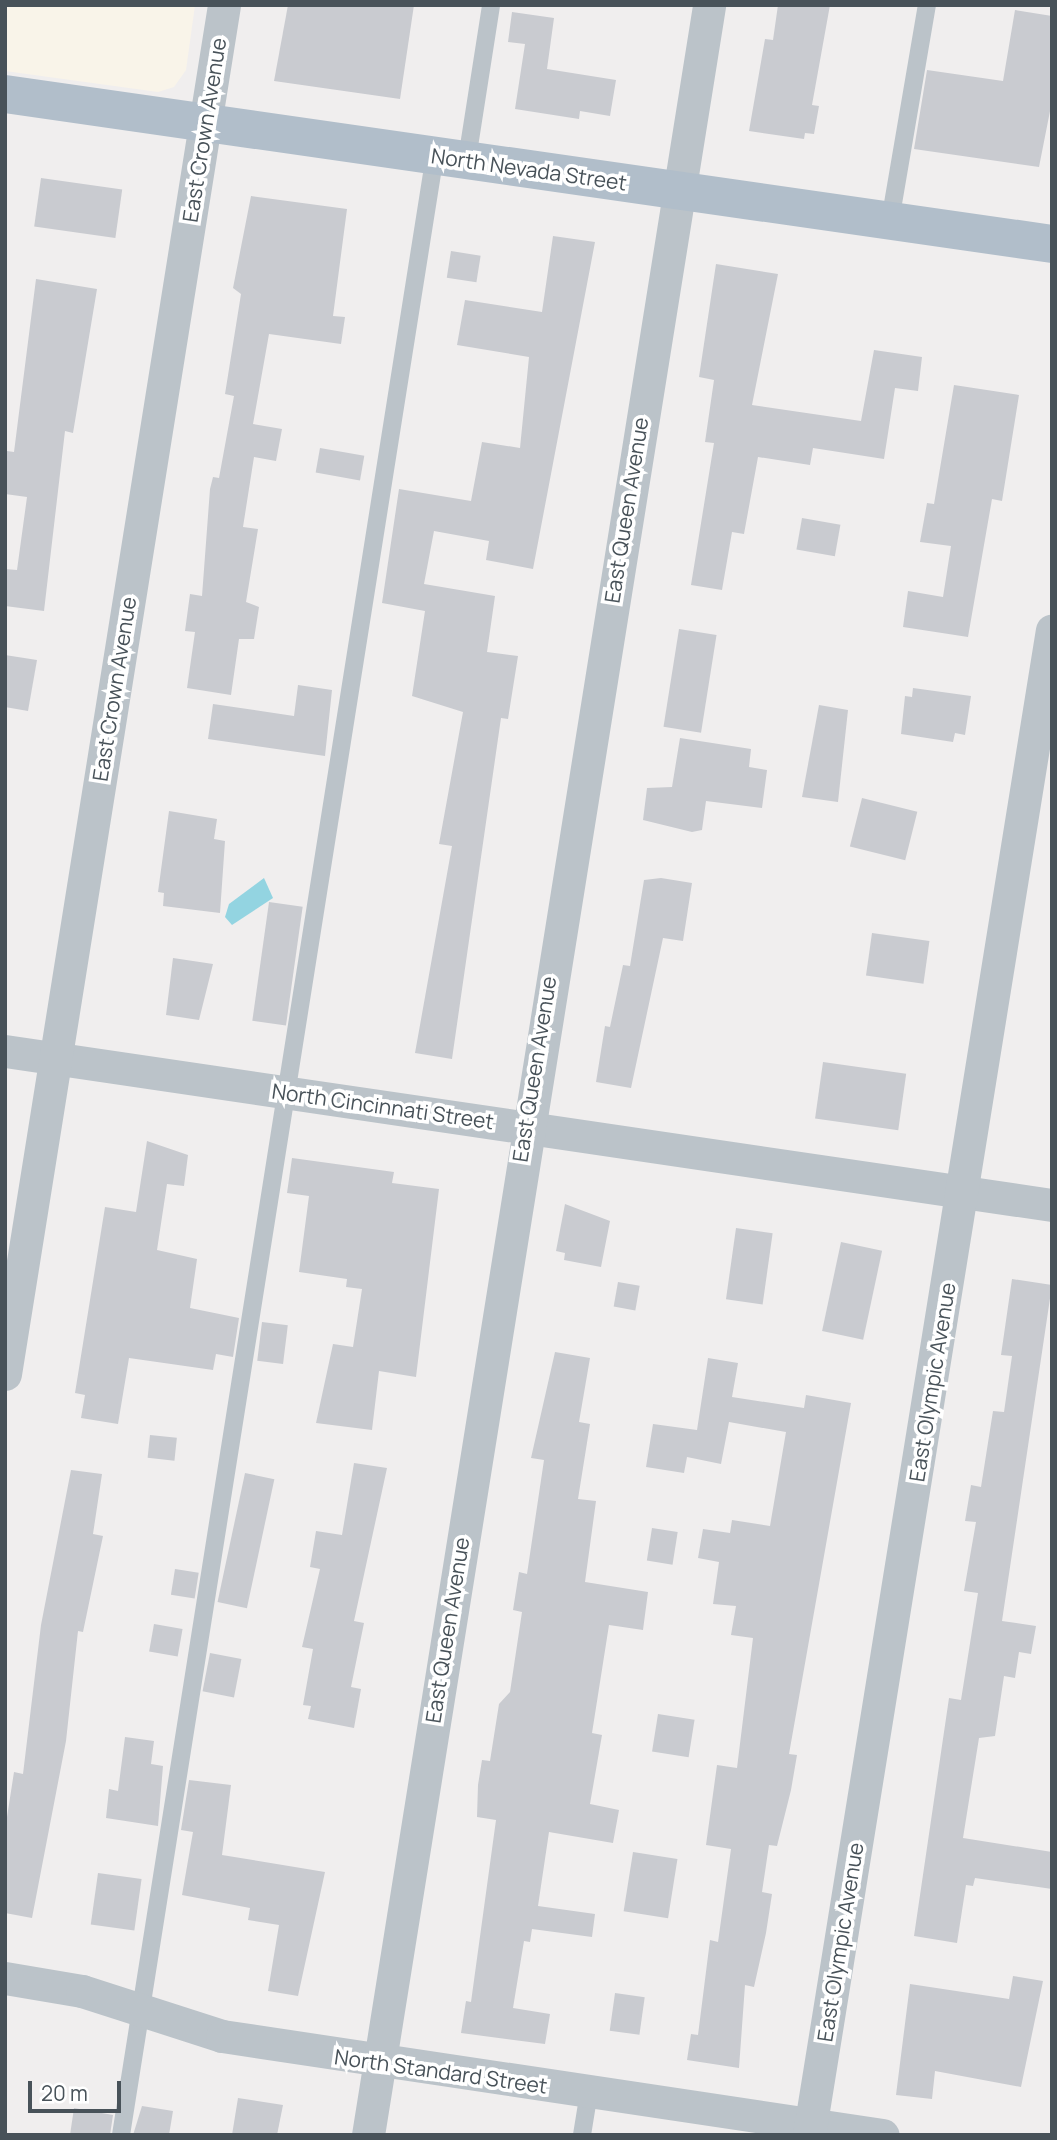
<!DOCTYPE html>
<style>
body{margin:0}
#map{position:relative;width:1057px;height:2140px;overflow:hidden;background:#f0eeee;font-family:Manrope,sans-serif}
div>[style]{position:absolute}
[style*='--x']{left:calc(var(--x)*1px);top:calc(var(--y)*1px);width:calc(var(--w)*1px);rotate:calc(var(--a)*1deg)}
.commercial>*{inset:0;background:#f9f4e9}
.water>*{inset:0;background:#93d4e1}
.building>*{inset:0;background:#c9cbd0;transform-origin:0 0}
.service>*{height:18px;margin:-9px;padding:0 9px;transform-origin:9px;border-radius:9px;background:#bbc3c9}
.minor>*{height:33px;margin:-16.5px;padding:0 16.5px;transform-origin:16.5px;border-radius:16.5px;background:#bbc3c9}
.primary>*{height:38px;margin:-19px;padding:0 19px;transform-origin:19px;border-radius:19px;background:#b1beca}
span{translate:-50% -50%;white-space:nowrap;text-align:center;line-height:1.15;-webkit-text-stroke:7px #fff;paint-order:stroke}
.street-label{font-size:21px;color:#485259}
.frame{position:absolute;inset:0;border:7px solid #485259;pointer-events:none}
.scale{position:absolute;left:28px;top:2081px;width:93px;height:32px;box-sizing:border-box;border:4px solid #485259;border-top:0;padding-left:9px;font-size:21px;line-height:24px;white-space:nowrap;color:#485259;-webkit-text-stroke:5px #fff;paint-order:stroke}
</style>
<div id="map">
<div class="commercial">
<i style="clip-path:polygon(5px 5px,195px 5px,186px 70px,174px 87px,158px 92px,5px 71px)"></i>
</div>
<div class="water">
<i style="clip-path:polygon(264px 878px,273px 898px,232px 925px,225px 917px,229px 904px)"></i>
</div>
<div class="building">
<i style="clip-path:polygon(288px 5px,414px 5px,400px 99px,274px 81px)"></i>
<i style="clip-path:polygon(778px 5px,830px 5px,812px 105px,819px 106px,814px 134px,805px 133px,804px 139px,749px 131px,765px 39px,773px 40px)"></i>
<i style="clip-path:polygon(1015px 10px,1052px 16px,1052px 101px,1039px 167px,914px 149px,927px 70px,1003px 81px)"></i>
<i style="clip-path:polygon(512px 12px,554px 18px,547px 69px,616px 80px,610px 116px,580px 111px,579px 119px,515px 109px,525px 44px,508px 42px)"></i>
<i style="left:41px;top:178px;width:82px;height:49px;rotate:8deg"></i>
<i style="clip-path:polygon(251px 196px,347px 209px,333px 316px,345px 317px,341px 344px,269px 334px,253px 424px,282px 429px,276px 461px,254px 457px,243px 527px,258px 529px,246px 602px,259px 607px,254px 639px,239px 639px,231px 695px,187px 688px,195px 632px,185px 631px,190px 594px,202px 596px,210px 489px,213px 477px,219px 478px,234px 396px,225px 394px,241px 294px,233px 288px)"></i>
<i style="clip-path:polygon(553px 236px,595px 242px,533px 569px,486px 560px,489px 541px,434px 531px,424px 584px,495px 596px,487px 652px,518px 656px,508px 719px,501px 718px,452px 1059px,415px 1053px,452px 846px,439px 844px,463px 712px,412px 696px,425px 611px,382px 603px,399px 489px,471px 501px,482px 442px,520px 448px,529px 357px,457px 345px,465px 300px,542px 312px)"></i>
<i style="left:451px;top:251px;width:30px;height:27px;rotate:9deg"></i>
<i style="clip-path:polygon(716px 264px,778px 274px,752px 405px,861px 421px,874px 350px,922px 357px,918px 391px,895px 388px,884px 459px,813px 448px,810px 465px,758px 457px,744px 534px,732px 532px,722px 590px,691px 585px,714px 443px,705px 442px,714px 380px,699px 377px)"></i>
<i style="clip-path:polygon(36px 279px,97px 289px,73px 433px,65px 431px,44px 611px,5px 606px,5px 569px,17px 570px,27px 497px,5px 494px,5px 465px,7px 451px,14px 452px)"></i>
<i style="clip-path:polygon(954px 385px,1019px 395px,1002px 501px,992px 499px,968px 637px,903px 627px,908px 591px,943px 597px,951px 546px,920px 542px,927px 503px,934px 504px)"></i>
<i style="left:320px;top:448px;width:45px;height:25px;rotate:10deg"></i>
<i style="left:802px;top:518px;width:39px;height:32px;rotate:10deg"></i>
<i style="left:679px;top:629px;width:38px;height:99px;rotate:9deg"></i>
<i style="clip-path:polygon(5px 655px,37px 660px,28px 711px,5px 707px)"></i>
<i style="clip-path:polygon(298px 685px,332px 690px,325px 756px,208px 739px,213px 704px,294px 716px)"></i>
<i style="clip-path:polygon(913px 688px,971px 696px,965px 735px,955px 733px,953px 742px,901px 734px,905px 696px,912px 697px)"></i>
<i style="clip-path:polygon(819px 705px,848px 710px,838px 802px,802px 797px)"></i>
<i style="clip-path:polygon(680px 738px,751px 749px,749px 767px,767px 770px,762px 808px,706px 801px,702px 830px,692px 832px,643px 820px,647px 788px,672px 787px)"></i>
<i style="left:862px;top:798px;width:57px;height:50px;rotate:14deg"></i>
<i style="clip-path:polygon(169px 811px,217px 819px,214px 839px,225px 841px,220px 913px,163px 906px,164px 893px,158px 892px)"></i>
<i style="clip-path:polygon(661px 878px,692px 883px,683px 941px,663px 938px,631px 1088px,596px 1082px,605px 1026px,610px 1027px,623px 965px,630px 966px,644px 880px)"></i>
<i style="left:269px;top:902px;width:34px;height:120px;rotate:8deg"></i>
<i style="left:872px;top:933px;width:58px;height:43px;rotate:8deg"></i>
<i style="clip-path:polygon(173px 958px,213px 964px,199px 1020px,166px 1015px)"></i>
<i style="left:823px;top:1062px;width:84px;height:57px;rotate:8deg"></i>
<i style="clip-path:polygon(147px 1141px,188px 1155px,184px 1186px,167px 1184px,157px 1250px,197px 1259px,190px 1308px,239px 1318px,233px 1357px,216px 1354px,213px 1370px,129px 1358px,118px 1424px,81px 1418px,85px 1395px,75px 1393px,105px 1207px,136px 1212px)"></i>
<i style="clip-path:polygon(292px 1158px,394px 1172px,392px 1183px,439px 1189px,416px 1377px,379px 1371px,372px 1430px,316px 1423px,333px 1344px,353px 1347px,362px 1289px,346px 1287px,347px 1279px,299px 1272px,309px 1196px,287px 1193px)"></i>
<i style="clip-path:polygon(565px 1204px,610px 1221px,601px 1267px,564px 1260px,565px 1253px,556px 1251px)"></i>
<i style="left:736px;top:1228px;width:37px;height:72px;rotate:8deg"></i>
<i style="left:841px;top:1242px;width:42px;height:91px;rotate:12deg"></i>
<i style="clip-path:polygon(1012px 1279px,1052px 1285px,1002px 1621px,1036px 1626px,1031px 1654px,1019px 1652px,1015px 1678px,1004px 1676px,995px 1736px,979px 1738px,963px 1838px,1052px 1852px,1052px 1889px,975px 1878px,973px 1886px,966px 1885px,957px 1943px,914px 1936px,949px 1698px,961px 1700px,978px 1593px,964px 1591px,976px 1522px,965px 1521px,971px 1485px,981px 1487px,993px 1411px,1004px 1412px,1012px 1356px,1001px 1355px)"></i>
<i style="left:618px;top:1282px;width:22px;height:25px;rotate:10deg"></i>
<i style="left:262px;top:1322px;width:26px;height:39px;rotate:7deg"></i>
<i style="clip-path:polygon(555px 1352px,590px 1358px,579px 1422px,590px 1424px,578px 1499px,596px 1501px,585px 1582px,648px 1592px,643px 1630px,609px 1625px,592px 1733px,602px 1735px,590px 1804px,619px 1810px,613px 1843px,549px 1832px,538px 1906px,595px 1914px,592px 1937px,532px 1929px,530px 1942px,524px 1941px,513px 2008px,550px 2014px,545px 2044px,461px 2033px,466px 2001px,471px 2002px,496px 1820px,477px 1817px,478px 1785px,482px 1760px,490px 1761px,499px 1704px,510px 1692px,522px 1612px,513px 1610px,519px 1572px,527px 1574px,544px 1460px,531px 1458px)"></i>
<i style="clip-path:polygon(708px 1358px,738px 1363px,732px 1397px,804px 1408px,806px 1395px,851px 1403px,789px 1754px,797px 1755px,791px 1790px,777px 1846px,769px 1845px,762px 1892px,772px 1894px,766px 1933px,754px 1987px,745px 1985px,739px 2068px,687px 2060px,691px 2034px,698px 2035px,710px 1940px,718px 1942px,731px 1849px,706px 1845px,717px 1765px,737px 1768px,753px 1638px,731px 1635px,736px 1606px,713px 1604px,719px 1562px,698px 1558px,703px 1529px,730px 1533px,732px 1520px,770px 1526px,786px 1432px,729px 1422px,721px 1464px,687px 1457px,684px 1473px,646px 1467px,653px 1424px,697px 1430px)"></i>
<i style="left:150px;top:1435px;width:27px;height:23px;rotate:6deg"></i>
<i style="clip-path:polygon(354px 1463px,387px 1468px,354px 1621px,364px 1623px,351px 1687px,361px 1689px,354px 1728px,308px 1719px,311px 1706px,303px 1705px,313px 1649px,302px 1647px,320px 1569px,310px 1567px,316px 1531px,342px 1535px)"></i>
<i style="clip-path:polygon(71px 1470px,102px 1474px,93px 1534px,103px 1536px,83px 1632px,78px 1631px,66px 1741px,32px 1918px,5px 1913px,5px 1830px,14px 1772px,23px 1774px,41px 1625px)"></i>
<i style="left:245px;top:1473px;width:30px;height:132px;rotate:12deg"></i>
<i style="left:652px;top:1528px;width:26px;height:33px;rotate:9deg"></i>
<i style="left:175px;top:1569px;width:24px;height:26px;rotate:9deg"></i>
<i style="left:154px;top:1624px;width:29px;height:28px;rotate:10deg"></i>
<i style="left:210px;top:1653px;width:32px;height:39px;rotate:11deg"></i>
<i style="left:658px;top:1714px;width:37px;height:38px;rotate:9deg"></i>
<i style="clip-path:polygon(125px 1737px,154px 1741px,151px 1764px,163px 1766px,158px 1826px,106px 1818px,109px 1789px,118px 1791px)"></i>
<i style="clip-path:polygon(189px 1780px,231px 1785px,222px 1855px,325px 1872px,298px 1996px,268px 1991px,279px 1925px,248px 1920px,250px 1908px,182px 1895px,193px 1832px,181px 1830px)"></i>
<i style="left:633px;top:1852px;width:45px;height:60px;rotate:9deg"></i>
<i style="left:98px;top:1873px;width:44px;height:52px;rotate:8deg"></i>
<i style="clip-path:polygon(1013px 1976px,1043px 1981px,1021px 2087px,935px 2071px,932px 2099px,896px 2095px,910px 1984px,1009px 1999px)"></i>
<i style="left:615px;top:1993px;width:30px;height:38px;rotate:8deg"></i>
<i style="clip-path:polygon(238px 2098px,283px 2105px,277px 2135px,232px 2135px)"></i>
<i style="clip-path:polygon(142px 2106px,173px 2111px,169px 2135px,133px 2135px)"></i>
<i style="clip-path:polygon(74px 2108px,113px 2115px,110px 2135px,70px 2135px)"></i>
</div>
<div class="service">
<i style="--x:467;--y:159;--w:156;--a:-81.1"></i>
<i style="--x:890;--y:221;--w:219;--a:-80.3"></i>
<i style="--x:121;--y:2135;--w:2005;--a:-80.99"></i>
<i style="--x:582;--y:2135;--w:44;--a:-80.8"></i>
</div>
<div class="minor">
<i style="--x:5;--y:1051;--w:1058;--a:8.37"></i>
<i style="--x:5;--y:1374;--w:1386;--a:-80.91"></i>
<i style="--x:5;--y:1978;--w:78;--a:9.6"></i>
<i style="--x:82;--y:1991;--w:147;--a:17.8"></i>
<i style="--x:222;--y:2036;--w:668;--a:8.52"></i>
<i style="--x:368;--y:2135;--w:2157;--a:-80.9"></i>
<i style="--x:809;--y:2135;--w:1524;--a:-80.83"></i>
</div>
<div class="primary">
<i style="--x:5;--y:94;--w:1058;--a:8.15"></i>
</div>
<div class="street-label">
<span style="left:204px;top:130px;rotate:-81deg">East Crown Avenue</span>
<span style="left:529px;top:169px;rotate:8deg">North Nevada Street</span>
<span style="left:626px;top:510px;rotate:-81deg">East Queen Avenue</span>
<span style="left:114px;top:689px;rotate:-81deg">East Crown Avenue</span>
<span style="left:534px;top:1069px;rotate:-81deg">East Queen Avenue</span>
<span style="left:383px;top:1106px;rotate:8deg">North Cincinnati Street</span>
<span style="left:932px;top:1382px;rotate:-81deg">East Olympic Avenue</span>
<span style="left:447px;top:1630px;rotate:-81deg">East Queen Avenue</span>
<span style="left:840px;top:1942px;rotate:-81deg">East Olympic Avenue</span>
<span style="left:441px;top:2071px;rotate:8deg">North Standard Street</span>
</div>
<div class="frame"></div>
<div class="scale">20 m</div>
</div>
